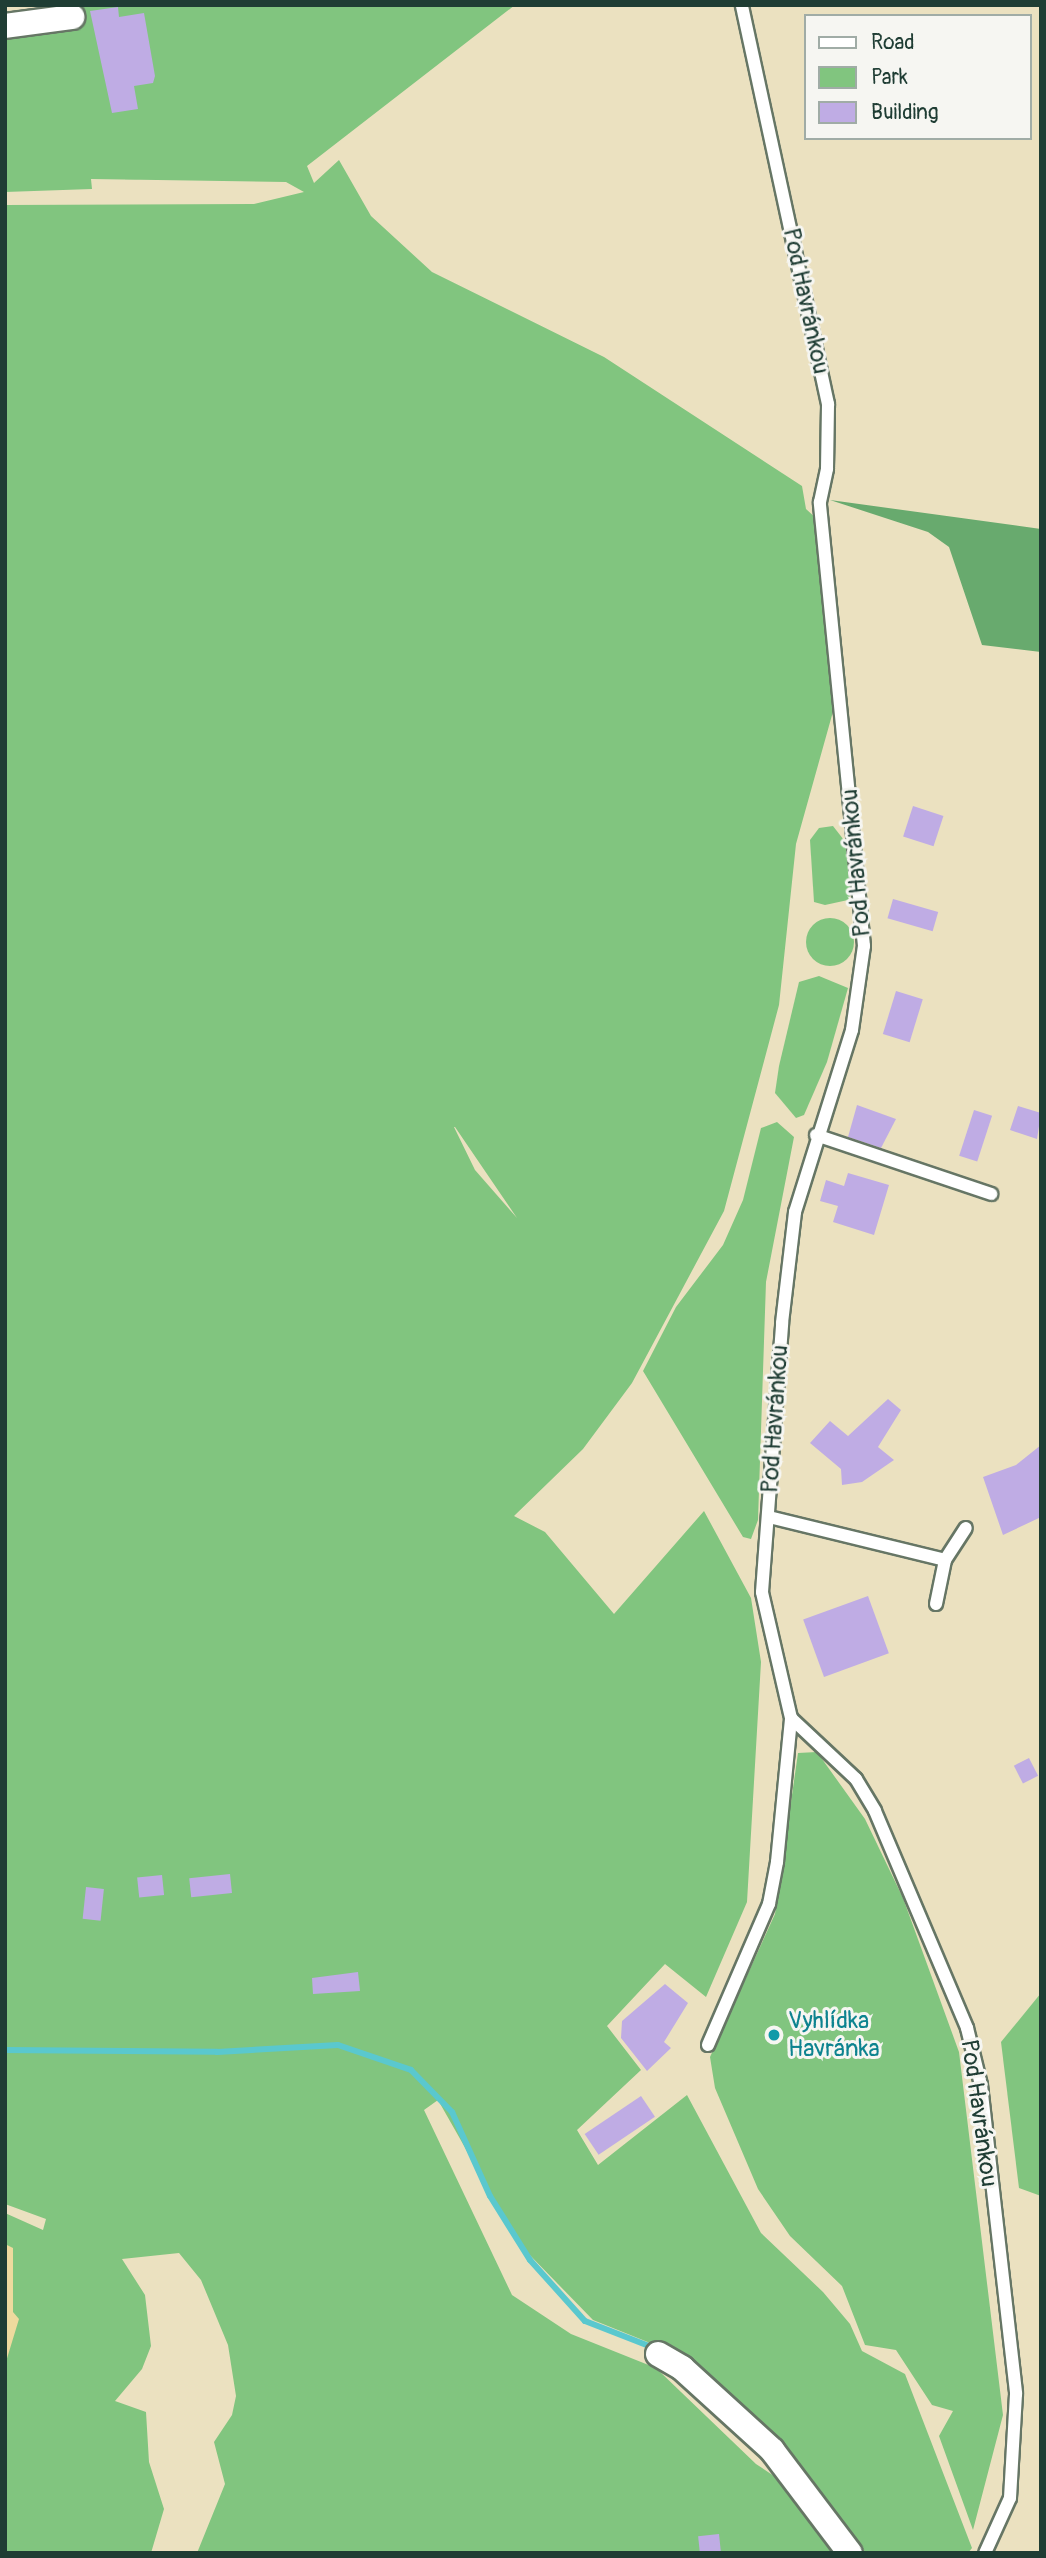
<!DOCTYPE html>
<meta charset="utf-8">
<style>
body{margin:0}
#map{position:relative;width:1046px;height:2558px;overflow:hidden;background:#ebe1c0;font-family:Pangolin,sans-serif}
div>[style]{position:absolute}
[style*='--x']{left:calc(var(--x)*1px);top:calc(var(--y)*1px);width:calc(var(--w)*1px);rotate:calc(var(--a)*1deg)}
.green>*{inset:0;background:#81c57f}
.round{border-radius:50%}
.forest>*{inset:0;background:#68aa6e}
.sand>*{inset:0;background:#eeda9e}
.stream>*{height:6px;margin:-3px;padding:0 3px;transform-origin:3px;border-radius:3px;background:#5ac8ce}
.building>*{inset:0;background:#bface4;transform-origin:0 0}
.roads{filter:drop-shadow(2px 0 #667665) drop-shadow(-2px 0 #667665) drop-shadow(0 2px #667665) drop-shadow(0 -2px #667665)}
.service>*{height:12px;margin:-6px;padding:0 6px;transform-origin:6px;border-radius:6px;background:#fff}
.minor>*{height:24px;margin:-12px;padding:0 12px;transform-origin:12px;border-radius:12px;background:#fff}
.dots>*{width:19px;height:19px;translate:-50% -50%;box-sizing:border-box;border:4px solid #f6f6f2;border-radius:50%}
span{translate:-50% -50%;white-space:nowrap;text-align:center;line-height:1.15;-webkit-text-stroke:6px #f6f6f2;paint-order:stroke}
.street-label{font-size:24px;color:#1f3d34}
.culture-label{font-size:24px;color:#0d838f}
.left{translate:0 -50%;text-align:left}
.frame{position:absolute;inset:0;border:7px solid #1f3d34;pointer-events:none}
.legend{position:absolute;left:804px;top:14px;width:228px;height:126px;box-sizing:border-box;background:#f6f6f2;border:2px solid #a0aca6;margin:0;padding:9px 12px;list-style:none;font-size:21px;color:#1f3d34}
.legend li{display:flex;align-items:center;gap:14px;height:35px}
.legend b{width:35px;border:2px solid #a0aca6}
</style>
<div id="map">
<div class="green">
<i style="clip-path:polygon(evenodd,77px 5px,515px 5px,307px 166px,314px 183px,339px 160px,371px 216px,432px 272px,604px 357px,802px 486px,806px 509px,818px 520px,834px 708px,796px 844px,779px 1005px,724px 1211px,632px 1383px,583px 1449px,514px 1516px,545px 1532px,614px 1614px,704px 1511px,751px 1598px,761px 1662px,747px 1902px,706px 1997px,665px 1964px,607px 2026px,641px 2070px,577px 2130px,598px 2165px,687px 2095px,761px 2233px,823px 2292px,850px 2324px,862px 2351px,905px 2374px,972px 2548px,968px 2553px,866px 2553px,773px 2441px,685px 2357px,593px 2320px,521px 2246px,438px 2100px,424px 2110px,512px 2295px,571px 2334px,656px 2368px,756px 2464px,789px 2486px,832px 2553px,197px 2553px,225px 2484px,214px 2442px,232px 2415px,236px 2396px,228px 2345px,201px 2280px,179px 2253px,122px 2259px,145px 2295px,151px 2346px,142px 2369px,115px 2401px,146px 2412px,149px 2462px,164px 2509px,151px 2553px,5px 2553px,5px 2213px,43px 2230px,46px 2219px,5px 2204px,5px 205px,254px 204px,304px 192px,286px 182px,91px 179px,92px 189px,5px 192px,5px 38px,80px 27px,77px 5px,454px 1127px,455px 1127px,517px 1218px,475px 1170px,454px 1127px)"></i>
<i style="clip-path:polygon(833px 826px,847px 844px,852px 890px,848px 900px,825px 905px,814px 902px,810px 840px,819px 828px)"></i>
<i class="round" style="left:806px;top:918px;width:48px;height:48px"></i>
<i style="clip-path:polygon(819px 976px,848px 988px,827px 1062px,804px 1115px,796px 1118px,775px 1093px,779px 1066px,799px 982px)"></i>
<i style="clip-path:polygon(777px 1122px,794px 1137px,766px 1282px,758px 1520px,751px 1539px,743px 1537px,643px 1371px,676px 1307px,723px 1245px,743px 1200px,761px 1128px)"></i>
<i style="clip-path:polygon(817px 1752px,865px 1819px,903px 1898px,959px 2052px,1003px 2415px,973px 2530px,939px 2436px,953px 2411px,932px 2405px,896px 2350px,865px 2345px,842px 2286px,790px 2236px,758px 2189px,715px 2088px,710px 2057px,775px 1914px,798px 1753px)"></i>
<i style="clip-path:polygon(1041px 1993px,1041px 2196px,1019px 2188px,1001px 2042px)"></i>
</div>
<div class="forest">
<i style="clip-path:polygon(830px 500px,1041px 529px,1041px 652px,982px 645px,949px 547px,928px 532px)"></i>
</div>
<div class="sand">
<i style="clip-path:polygon(5px 2244px,13px 2248px,13px 2312px,19px 2319px,5px 2365px)"></i>
</div>
<div class="stream">
<i style="--x:5;--y:2050;--w:212;--a:0.5"></i>
<i style="--x:217;--y:2052;--w:121;--a:-3.3"></i>
<i style="--x:338;--y:2045;--w:77;--a:18.9"></i>
<i style="--x:411;--y:2070;--w:59;--a:45.7"></i>
<i style="--x:452;--y:2112;--w:92;--a:65.7"></i>
<i style="--x:490;--y:2196;--w:75;--a:58"></i>
<i style="--x:530;--y:2260;--w:82;--a:48"></i>
<i style="--x:585;--y:2321;--w:77;--a:21.3"></i>
</div>
<div class="building">
<i style="clip-path:polygon(118px 7px,119px 17px,144px 13px,155px 76px,153px 83px,134px 86px,138px 109px,112px 113px,90px 11px)"></i>
<i style="left:913px;top:806px;width:32px;height:32px;rotate:18deg"></i>
<i style="left:893px;top:899px;width:47px;height:20px;rotate:16deg"></i>
<i style="left:896px;top:991px;width:28px;height:45px;rotate:17deg"></i>
<i style="clip-path:polygon(857px 1105px,896px 1119px,881px 1148px,848px 1137px)"></i>
<i style="clip-path:polygon(1018px 1106px,1041px 1113px,1037px 1139px,1010px 1130px)"></i>
<i style="left:974px;top:1110px;width:19px;height:48px;rotate:18deg"></i>
<i style="clip-path:polygon(848px 1173px,889px 1185px,874px 1235px,833px 1222px,838px 1206px,820px 1201px,826px 1180px,844px 1186px)"></i>
<i style="clip-path:polygon(888px 1399px,901px 1410px,878px 1447px,894px 1460px,862px 1482px,842px 1485px,841px 1469px,810px 1443px,830px 1421px,848px 1436px)"></i>
<i style="clip-path:polygon(1041px 1445px,1041px 1517px,1003px 1535px,983px 1477px,1016px 1465px)"></i>
<i style="left:868px;top:1596px;width:61px;height:69px;rotate:70deg"></i>
<i style="left:1029px;top:1758px;width:20px;height:17px;rotate:63deg"></i>
<i style="left:230px;top:1874px;width:19px;height:41px;rotate:84deg"></i>
<i style="left:162px;top:1875px;width:20px;height:25px;rotate:84deg"></i>
<i style="left:86px;top:1887px;width:18px;height:32px;rotate:6deg"></i>
<i style="clip-path:polygon(358px 1972px,360px 1991px,313px 1994px,312px 1978px)"></i>
<i style="clip-path:polygon(665px 1984px,688px 2003px,664px 2042px,671px 2048px,647px 2071px,621px 2038px,622px 2021px)"></i>
<i style="left:641px;top:2096px;width:25px;height:68px;rotate:56deg"></i>
<i style="left:719px;top:2534px;width:19px;height:21px;rotate:84deg"></i>
</div>
<div class="roads">
<div class="service">
<i style="--x:816;--y:1135;--w:185;--a:18.6"></i>
<i style="--x:769;--y:1517;--w:181;--a:13.7"></i>
<i style="--x:936;--y:1604;--w:45;--a:-78.4"></i>
<i style="--x:945;--y:1560;--w:38;--a:-57"></i>
<i style="--x:791;--y:1718;--w:89;--a:43.2"></i>
<i style="--x:856;--y:1779;--w:37;--a:59"></i>
<i style="--x:875;--y:1811;--w:236;--a:67"></i>
<i style="--x:967;--y:2028;--w:59;--a:76.2"></i>
<i style="--x:981;--y:2085;--w:311;--a:83.5"></i>
<i style="--x:1016;--y:2394;--w:104;--a:93.3"></i>
<i style="--x:1010;--y:2498;--w:60;--a:114.4"></i>
<i style="--x:708;--y:2045;--w:154;--a:-66.6"></i>
<i style="--x:769;--y:1904;--w:43;--a:-79.2"></i>
<i style="--x:777;--y:1862;--w:145;--a:-84.4"></i>
<i style="--x:791;--y:1718;--w:129;--a:-103"></i>
<i style="--x:762;--y:1592;--w:270;--a:-85.7"></i>
<i style="--x:782;--y:1323;--w:112;--a:-83.3"></i>
<i style="--x:795;--y:1212;--w:191;--a:-72.6"></i>
<i style="--x:852;--y:1030;--w:85;--a:-81.9"></i>
<i style="--x:864;--y:946;--w:446;--a:-95.7"></i>
<i style="--x:820;--y:502;--w:34;--a:-78"></i>
<i style="--x:827;--y:469;--w:65;--a:-89.1"></i>
<i style="--x:828;--y:404;--w:408;--a:-102.2"></i>
</div>
<div class="minor">
<i style="--x:5;--y:26;--w:68;--a:-7.7"></i>
<i style="--x:658;--y:2354;--w:28;--a:30"></i>
<i style="--x:682;--y:2368;--w:122;--a:42.3"></i>
<i style="--x:772;--y:2450;--w:129;--a:52.9"></i>
</div>
</div>
<div class="dots">
<i style="left:774px;top:2035px;background:#0f9aa8"></i>
</div>
<div class="street-label">
<span style="left:806px;top:301px;rotate:78deg">Pod Havránkou</span>
<span style="left:856px;top:863px;rotate:-95deg">Pod Havránkou</span>
<span style="left:775px;top:1419px;rotate:-86deg">Pod Havránkou</span>
<span style="left:979px;top:2113px;rotate:82deg">Pod Havránkou</span>
</div>
<div class="culture-label">
<span class="left" style="left:788px;top:2035px">Vyhlídka<br>Havránka</span>
</div>
<div class="frame"></div>
<ul class="legend">
<li><b style="height:9px;background:#fff"></b>Road</li>
<li><b style="height:19px;background:#81c57f"></b>Park</li>
<li><b style="height:19px;background:#bface4"></b>Building</li>
</ul>
</div>
